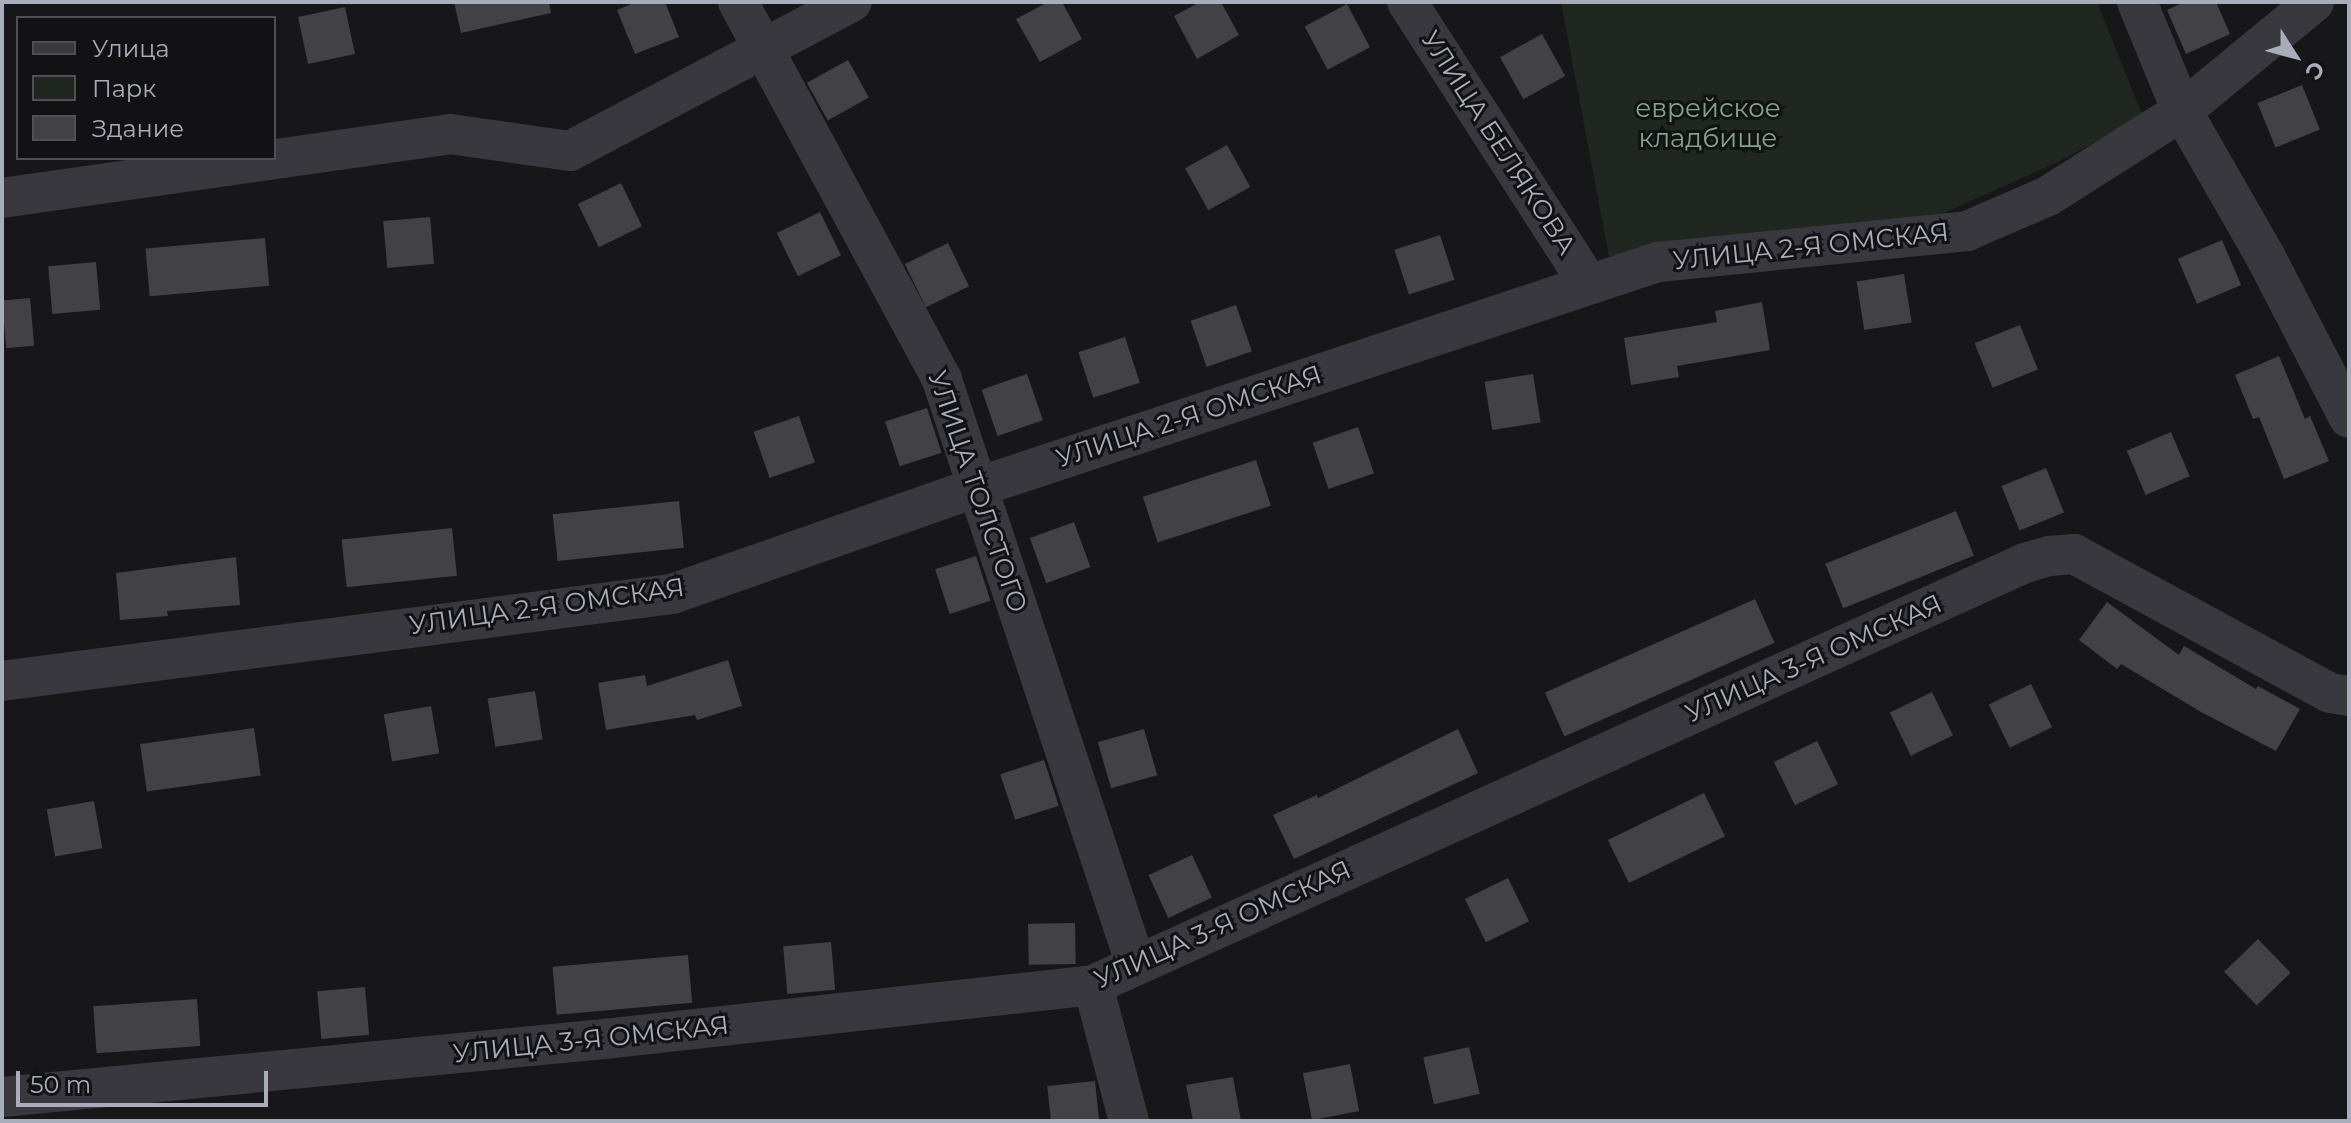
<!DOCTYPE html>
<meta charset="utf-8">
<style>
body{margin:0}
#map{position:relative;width:2351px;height:1123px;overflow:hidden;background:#171719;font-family:Montserrat,sans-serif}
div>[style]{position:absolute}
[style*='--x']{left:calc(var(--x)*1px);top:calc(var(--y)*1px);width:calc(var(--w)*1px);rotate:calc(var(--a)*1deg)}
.green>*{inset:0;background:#1f2720}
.building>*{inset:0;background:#414146;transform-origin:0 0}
.minor>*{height:40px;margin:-20px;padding:0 20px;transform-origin:20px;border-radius:20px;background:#38383e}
span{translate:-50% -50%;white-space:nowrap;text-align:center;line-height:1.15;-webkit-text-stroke:6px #121214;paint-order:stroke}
.park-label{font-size:26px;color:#80a486}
.street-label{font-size:26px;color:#a9acb9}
.frame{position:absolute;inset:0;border:4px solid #a9acb9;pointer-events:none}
.legend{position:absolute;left:16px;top:16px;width:260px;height:144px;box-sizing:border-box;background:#121214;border:2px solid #4e5056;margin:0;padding:10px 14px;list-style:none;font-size:24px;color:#a9acb9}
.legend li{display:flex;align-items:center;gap:16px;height:40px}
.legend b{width:40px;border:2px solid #4e5056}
.north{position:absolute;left:2255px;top:16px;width:80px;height:80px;-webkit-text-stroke:6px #121214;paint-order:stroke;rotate:126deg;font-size:22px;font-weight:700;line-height:32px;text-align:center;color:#a9acb9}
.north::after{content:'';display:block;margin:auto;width:28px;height:36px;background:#a9acb9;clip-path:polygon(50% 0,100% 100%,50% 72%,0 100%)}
.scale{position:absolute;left:16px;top:1071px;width:252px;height:36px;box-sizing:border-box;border:4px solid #a9acb9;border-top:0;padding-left:10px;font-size:24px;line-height:28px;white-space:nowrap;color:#a9acb9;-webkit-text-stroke:6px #121214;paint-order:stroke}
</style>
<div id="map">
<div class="green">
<i style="clip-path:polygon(1561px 2px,2097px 2px,2143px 117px,2058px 162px,1928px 220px,1609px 257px)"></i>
</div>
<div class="building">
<i style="clip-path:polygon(454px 2px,549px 2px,551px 13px,461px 33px)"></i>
<i style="clip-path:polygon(636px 2px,665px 2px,679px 37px,635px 54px,617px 10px)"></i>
<i style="clip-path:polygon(1048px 2px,1062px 2px,1082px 39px,1040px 62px,1016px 19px)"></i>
<i style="clip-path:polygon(1200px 2px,1221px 2px,1239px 35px,1197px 59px,1174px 16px)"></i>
<i style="clip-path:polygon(2184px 2px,2216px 2px,2230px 34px,2186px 54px,2167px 10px)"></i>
<i style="left:1347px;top:4px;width:49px;height:48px;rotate:62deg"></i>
<i style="left:345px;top:7px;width:48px;height:48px;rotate:78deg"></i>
<i style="left:1542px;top:34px;width:48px;height:48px;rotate:61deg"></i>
<i style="left:848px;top:60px;width:43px;height:47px;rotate:61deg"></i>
<i style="left:2302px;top:85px;width:48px;height:48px;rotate:68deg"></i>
<i style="left:1227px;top:145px;width:48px;height:48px;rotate:61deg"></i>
<i style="left:621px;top:183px;width:48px;height:48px;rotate:64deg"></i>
<i style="left:820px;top:212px;width:48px;height:48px;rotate:64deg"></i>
<i style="left:430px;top:217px;width:47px;height:47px;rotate:85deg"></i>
<i style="left:1440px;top:235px;width:47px;height:48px;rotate:72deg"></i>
<i style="left:265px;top:238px;width:48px;height:120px;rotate:85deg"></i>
<i style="left:2222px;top:240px;width:49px;height:48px;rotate:67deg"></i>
<i style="left:948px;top:243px;width:48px;height:48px;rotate:64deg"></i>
<i style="left:96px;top:262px;width:48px;height:48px;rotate:85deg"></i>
<i style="left:1904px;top:274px;width:49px;height:48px;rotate:81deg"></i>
<i style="left:30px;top:298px;width:48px;height:28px;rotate:85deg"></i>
<i style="clip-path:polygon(1762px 302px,1770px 350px,1677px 366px,1679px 377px,1631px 385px,1624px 338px,1717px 322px,1715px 311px)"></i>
<i style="left:1236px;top:305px;width:49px;height:48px;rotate:71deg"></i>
<i style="left:2020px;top:325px;width:48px;height:49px;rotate:68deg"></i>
<i style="left:1125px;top:337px;width:48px;height:49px;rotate:72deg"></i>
<i style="clip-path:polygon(2279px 356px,2305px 419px,2310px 416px,2329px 461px,2284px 479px,2259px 417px,2253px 419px,2235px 375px)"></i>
<i style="left:1027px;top:374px;width:49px;height:48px;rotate:71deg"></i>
<i style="left:1533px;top:374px;width:49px;height:49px;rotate:81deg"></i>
<i style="left:927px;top:408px;width:47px;height:44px;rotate:72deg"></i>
<i style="left:799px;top:416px;width:49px;height:48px;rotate:71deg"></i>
<i style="left:1358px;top:427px;width:49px;height:48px;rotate:71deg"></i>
<i style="left:2171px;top:432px;width:48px;height:48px;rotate:67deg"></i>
<i style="left:1256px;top:460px;width:48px;height:119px;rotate:72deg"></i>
<i style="left:2046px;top:468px;width:48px;height:48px;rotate:68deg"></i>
<i style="left:679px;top:501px;width:47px;height:127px;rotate:84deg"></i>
<i style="left:1956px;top:511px;width:48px;height:141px;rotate:68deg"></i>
<i style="left:1074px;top:522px;width:48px;height:47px;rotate:70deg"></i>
<i style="left:452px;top:528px;width:48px;height:111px;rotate:84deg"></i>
<i style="left:976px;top:556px;width:47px;height:43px;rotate:72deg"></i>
<i style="clip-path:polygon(236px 557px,240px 605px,167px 611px,168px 616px,120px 620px,116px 573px)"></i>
<i style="left:1755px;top:599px;width:48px;height:230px;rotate:66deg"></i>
<i style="clip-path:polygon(2107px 602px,2179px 655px,2184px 646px,2256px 689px,2258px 686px,2300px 709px,2276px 751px,2201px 712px,2121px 664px,2117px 669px,2079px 640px)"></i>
<i style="clip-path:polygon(728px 660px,742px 706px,697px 720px,695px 715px,606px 730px,598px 683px,645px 675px,647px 686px)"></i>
<i style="left:2031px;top:684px;width:48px;height:47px;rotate:64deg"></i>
<i style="left:535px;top:691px;width:49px;height:48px;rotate:81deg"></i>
<i style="left:1932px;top:692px;width:48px;height:47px;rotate:64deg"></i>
<i style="left:431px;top:706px;width:48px;height:48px;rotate:80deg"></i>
<i style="left:254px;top:728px;width:48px;height:115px;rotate:82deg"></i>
<i style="left:1144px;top:729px;width:48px;height:48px;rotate:74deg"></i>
<i style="clip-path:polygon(1458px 729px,1478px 773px,1294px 859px,1273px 815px,1317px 795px,1318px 798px)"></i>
<i style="left:1817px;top:741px;width:48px;height:48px;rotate:64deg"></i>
<i style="left:1044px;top:760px;width:48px;height:46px;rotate:72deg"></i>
<i style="left:1704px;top:793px;width:48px;height:107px;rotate:64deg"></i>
<i style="left:94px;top:801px;width:48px;height:48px;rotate:80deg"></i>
<i style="left:1192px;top:855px;width:47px;height:48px;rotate:65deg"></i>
<i style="left:1508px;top:878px;width:48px;height:48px;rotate:64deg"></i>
<i style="left:1075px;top:923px;width:41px;height:47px;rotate:89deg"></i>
<i style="left:2258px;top:939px;width:47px;height:47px;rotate:46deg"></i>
<i style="left:831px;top:942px;width:48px;height:48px;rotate:85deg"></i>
<i style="left:688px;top:955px;width:48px;height:136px;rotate:85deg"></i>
<i style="left:365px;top:987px;width:48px;height:48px;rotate:85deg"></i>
<i style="left:197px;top:999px;width:47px;height:104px;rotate:86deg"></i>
<i style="left:1469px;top:1047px;width:48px;height:47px;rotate:77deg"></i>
<i style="left:1350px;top:1064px;width:48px;height:48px;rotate:79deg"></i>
<i style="clip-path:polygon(1233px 1077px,1241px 1121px,1193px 1121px,1186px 1085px)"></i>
<i style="left:1095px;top:1081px;width:40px;height:48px;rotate:84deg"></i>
</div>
<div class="minor">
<i style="--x:738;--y:2;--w:430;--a:61.6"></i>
<i style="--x:942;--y:380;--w:616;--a:71.65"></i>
<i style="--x:1407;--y:2;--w:336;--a:57.2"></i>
<i style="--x:2137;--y:2;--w:118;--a:67.6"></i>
<i style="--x:2182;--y:111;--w:167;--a:60.2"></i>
<i style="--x:2265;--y:256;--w:182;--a:62.6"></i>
<i style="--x:2;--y:198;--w:453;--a:-8.1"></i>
<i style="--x:450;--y:134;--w:121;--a:8.1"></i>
<i style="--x:570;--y:151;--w:319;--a:-27.9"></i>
<i style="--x:2;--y:681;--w:676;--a:-7.4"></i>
<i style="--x:672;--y:594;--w:324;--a:-19.3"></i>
<i style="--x:978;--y:487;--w:716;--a:-18.31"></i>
<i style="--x:1658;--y:262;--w:311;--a:-5.7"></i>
<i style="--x:1967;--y:231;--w:88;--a:-23.4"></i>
<i style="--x:2048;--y:196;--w:159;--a:-32.4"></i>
<i style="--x:2182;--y:111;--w:171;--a:-39.5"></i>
<i style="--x:1093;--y:985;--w:141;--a:75.2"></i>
<i style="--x:2;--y:1097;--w:605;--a:-5.5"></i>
<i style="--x:604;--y:1039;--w:492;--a:-6.3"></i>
<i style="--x:1093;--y:985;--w:1023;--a:-24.36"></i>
<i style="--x:2025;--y:563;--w:26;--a:-16"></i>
<i style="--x:2050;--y:556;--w:24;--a:-5"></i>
<i style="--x:2074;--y:554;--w:291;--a:28.5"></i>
<i style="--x:2330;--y:693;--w:19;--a:9"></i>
</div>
<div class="park-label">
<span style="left:1708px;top:124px">еврейское<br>кладбище</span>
</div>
<div class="street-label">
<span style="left:1498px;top:143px;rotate:57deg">УЛИЦА БЕЛЯКОВА</span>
<span style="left:1811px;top:247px;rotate:-6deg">УЛИЦА 2-Я ОМСКАЯ</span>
<span style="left:1189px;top:417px;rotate:-18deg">УЛИЦА 2-Я ОМСКАЯ</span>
<span style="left:977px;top:492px;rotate:71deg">УЛИЦА ТОЛСТОГО</span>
<span style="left:547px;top:607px;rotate:-8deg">УЛИЦА 2-Я ОМСКАЯ</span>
<span style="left:1814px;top:659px;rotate:-24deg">УЛИЦА 3-Я ОМСКАЯ</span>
<span style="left:1223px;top:925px;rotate:-24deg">УЛИЦА 3-Я ОМСКАЯ</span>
<span style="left:591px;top:1040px;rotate:-6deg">УЛИЦА 3-Я ОМСКАЯ</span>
</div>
<div class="frame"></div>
<ul class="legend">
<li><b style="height:10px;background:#38383e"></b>Улица</li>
<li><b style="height:22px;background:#1f2720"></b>Парк</li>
<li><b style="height:22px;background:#414146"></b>Здание</li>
</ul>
<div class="north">С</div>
<div class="scale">50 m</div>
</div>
